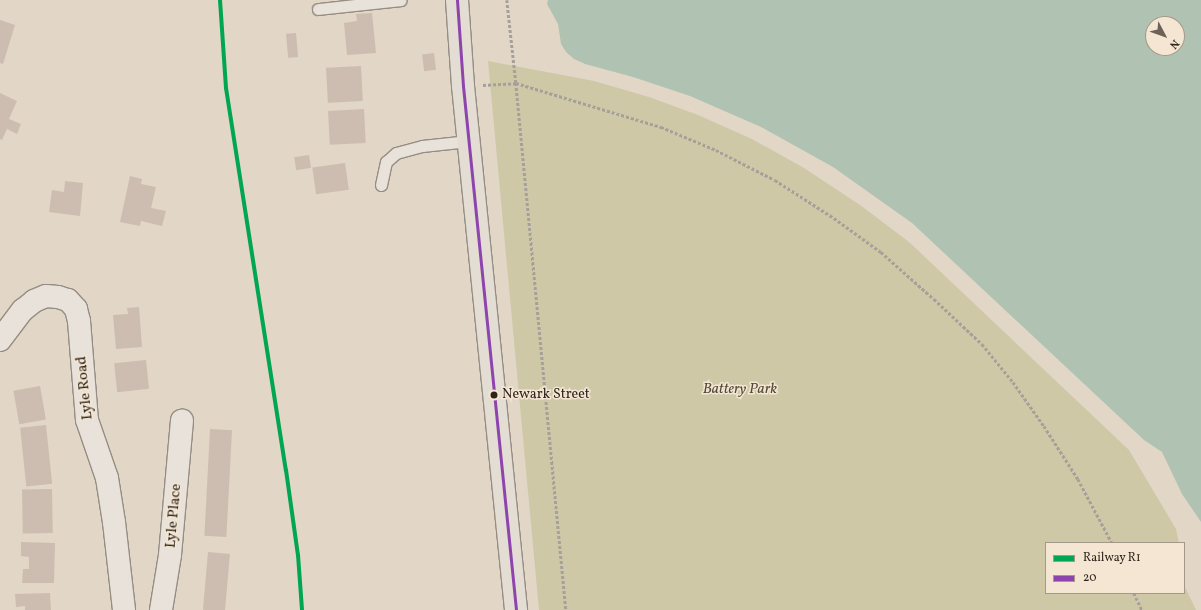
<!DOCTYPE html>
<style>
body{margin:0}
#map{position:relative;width:1201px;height:610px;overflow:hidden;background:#e2d6c6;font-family:Vollkorn,serif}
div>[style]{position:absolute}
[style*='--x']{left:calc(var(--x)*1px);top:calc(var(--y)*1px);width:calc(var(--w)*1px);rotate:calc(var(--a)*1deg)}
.green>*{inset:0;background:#cec8a6}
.water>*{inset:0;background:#b0c3b3}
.building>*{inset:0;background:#cdbdb0;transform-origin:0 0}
.path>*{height:2.5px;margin-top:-1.25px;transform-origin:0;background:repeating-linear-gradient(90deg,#a6a09a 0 3px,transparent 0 5px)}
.roads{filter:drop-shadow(1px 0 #958d83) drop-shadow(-1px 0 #958d83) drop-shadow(0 1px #958d83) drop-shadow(0 -1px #958d83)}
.lane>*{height:11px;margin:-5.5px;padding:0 5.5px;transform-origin:5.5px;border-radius:5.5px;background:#e8e2da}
.street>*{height:22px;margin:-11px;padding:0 11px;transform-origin:11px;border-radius:11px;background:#e8e2da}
.primary>*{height:22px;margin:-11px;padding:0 11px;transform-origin:11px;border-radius:11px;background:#e4ddd4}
.bus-1>*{height:3px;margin:-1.5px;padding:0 1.5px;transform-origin:1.5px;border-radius:1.5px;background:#8e44ad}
.rail-1>*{height:4px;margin:-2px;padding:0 2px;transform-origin:2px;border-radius:2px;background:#00a651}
.dots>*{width:11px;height:11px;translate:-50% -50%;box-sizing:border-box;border:2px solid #f4e6d2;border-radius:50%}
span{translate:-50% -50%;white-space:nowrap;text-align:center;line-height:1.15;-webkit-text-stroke:3px #f4e6d2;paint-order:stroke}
.bus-label{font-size:14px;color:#2e241c}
.left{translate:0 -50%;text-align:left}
.street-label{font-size:15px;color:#2e241c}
.park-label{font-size:15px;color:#524a38;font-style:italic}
.legend{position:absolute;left:1045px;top:542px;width:140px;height:52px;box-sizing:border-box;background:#f4e6d2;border:1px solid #a59889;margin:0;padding:5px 7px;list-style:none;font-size:12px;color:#2e241c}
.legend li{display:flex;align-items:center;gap:8px;height:20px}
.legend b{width:20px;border:1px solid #a59889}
.north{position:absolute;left:1145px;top:16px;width:40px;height:40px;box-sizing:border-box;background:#f4e6d2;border:1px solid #a59889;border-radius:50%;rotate:131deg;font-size:11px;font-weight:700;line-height:16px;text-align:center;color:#2e241c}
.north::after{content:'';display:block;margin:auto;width:14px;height:18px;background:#6d6258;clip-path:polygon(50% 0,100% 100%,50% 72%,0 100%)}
</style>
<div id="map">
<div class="green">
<i style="clip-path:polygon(488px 61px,594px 81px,649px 97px,698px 115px,752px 139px,804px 168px,860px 205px,909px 242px,1129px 450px,1176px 529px,1179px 543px,1046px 543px,1046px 593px,1184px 593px,1184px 585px,1196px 610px,539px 610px)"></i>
</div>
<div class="water">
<i style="clip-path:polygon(evenodd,548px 0,1201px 0,1201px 522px,1182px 494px,1162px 452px,1144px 440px,912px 223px,833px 167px,761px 127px,690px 96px,633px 77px,585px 64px,574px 59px,566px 52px,561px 44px,558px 24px,547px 4px,548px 0,1153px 24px,1177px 24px,1177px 48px,1153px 48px,1153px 24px)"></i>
</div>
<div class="building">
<i style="clip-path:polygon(372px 13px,376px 53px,347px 55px,344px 23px,357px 21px,356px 14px)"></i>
<i style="clip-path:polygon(0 20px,15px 25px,3px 64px,0 63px)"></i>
<i style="left:296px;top:33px;width:24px;height:10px;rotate:85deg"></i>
<i style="left:434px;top:53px;width:17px;height:12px;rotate:83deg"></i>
<i style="left:361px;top:66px;width:35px;height:35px;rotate:87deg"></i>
<i style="clip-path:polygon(0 93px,17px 101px,9px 119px,21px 124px,17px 134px,7px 129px,2px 140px,0 139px)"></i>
<i style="left:364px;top:109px;width:34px;height:36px;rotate:87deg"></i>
<i style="left:309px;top:155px;width:13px;height:15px;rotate:81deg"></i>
<i style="left:345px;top:163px;width:27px;height:33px;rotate:82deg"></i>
<i style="clip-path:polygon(130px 176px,142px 179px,141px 184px,156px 187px,151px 208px,166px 211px,162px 226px,141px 221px,140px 226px,120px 222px)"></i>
<i style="clip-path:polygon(65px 181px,83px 183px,80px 216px,49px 212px,52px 190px,64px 192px)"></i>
<i style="clip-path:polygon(139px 307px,142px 347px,116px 349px,113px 315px,128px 314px,127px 308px)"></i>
<i style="left:146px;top:360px;width:29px;height:32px;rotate:84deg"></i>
<i style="left:40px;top:386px;width:34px;height:27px;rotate:80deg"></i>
<i style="left:46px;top:425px;width:59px;height:26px;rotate:84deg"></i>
<i style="left:210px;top:429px;width:22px;height:107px;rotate:3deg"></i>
<i style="left:52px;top:489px;width:44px;height:30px;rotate:89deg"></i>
<i style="clip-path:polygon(21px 542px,55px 543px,54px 583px,22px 583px,23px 569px,29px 569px,29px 557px,21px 556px)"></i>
<i style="left:208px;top:552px;width:22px;height:58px;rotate:5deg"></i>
<i style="clip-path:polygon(50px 593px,51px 610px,25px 610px,25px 606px,16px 607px,15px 594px)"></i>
</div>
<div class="path">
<i style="--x:507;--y:0;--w:83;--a:83.8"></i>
<i style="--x:516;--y:83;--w:529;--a:84.58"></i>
<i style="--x:483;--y:85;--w:33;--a:-3"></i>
<i style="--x:516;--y:83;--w:152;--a:16.9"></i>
<i style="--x:661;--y:127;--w:60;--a:22.7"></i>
<i style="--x:716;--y:150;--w:66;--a:27"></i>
<i style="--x:775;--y:180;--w:70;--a:32.8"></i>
<i style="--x:834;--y:218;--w:58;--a:35.9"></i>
<i style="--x:881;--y:252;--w:71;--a:41.6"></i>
<i style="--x:934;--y:299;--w:66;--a:43.2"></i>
<i style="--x:982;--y:344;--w:49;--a:50.8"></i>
<i style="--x:1013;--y:382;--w:54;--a:54.8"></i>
<i style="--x:1044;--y:426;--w:63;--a:57.3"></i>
<i style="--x:1078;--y:479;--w:72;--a:62"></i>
<i style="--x:1134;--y:593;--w:19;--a:65"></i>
</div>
<div class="roads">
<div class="lane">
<i style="--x:318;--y:9;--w:83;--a:-6.2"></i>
<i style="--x:381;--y:185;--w:24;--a:-78"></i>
<i style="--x:386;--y:162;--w:13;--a:-42"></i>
<i style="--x:396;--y:153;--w:27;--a:-15"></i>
<i style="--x:422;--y:146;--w:47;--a:-6.1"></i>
</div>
<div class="street">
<i style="--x:0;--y:340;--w:38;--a:-53"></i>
<i style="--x:23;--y:310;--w:14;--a:-39"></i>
<i style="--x:34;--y:301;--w:13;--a:-23"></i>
<i style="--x:46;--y:296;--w:12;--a:5"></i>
<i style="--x:58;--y:297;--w:10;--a:17"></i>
<i style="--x:68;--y:300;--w:12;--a:48"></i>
<i style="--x:76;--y:309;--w:12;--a:76"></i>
<i style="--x:79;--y:321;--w:99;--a:85.4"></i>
<i style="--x:87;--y:420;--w:61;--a:71"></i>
<i style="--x:107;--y:478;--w:45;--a:81"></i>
<i style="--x:114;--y:522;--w:89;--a:83.5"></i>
<i style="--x:161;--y:610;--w:56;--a:-80.7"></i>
<i style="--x:170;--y:555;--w:135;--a:-84.9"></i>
</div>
<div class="primary">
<i style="--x:457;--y:0;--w:86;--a:86"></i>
<i style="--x:463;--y:86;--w:527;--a:84.22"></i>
</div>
</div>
<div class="bus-1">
<i style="--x:457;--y:0;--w:86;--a:86"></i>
<i style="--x:463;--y:86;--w:527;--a:84.22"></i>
</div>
<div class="rail-1">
<i style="--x:220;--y:0;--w:88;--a:86.1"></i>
<i style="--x:226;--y:88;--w:387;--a:81.1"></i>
<i style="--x:286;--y:470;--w:86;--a:82"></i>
<i style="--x:298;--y:555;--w:55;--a:85.8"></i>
</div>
<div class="dots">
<i style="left:494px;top:395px;background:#2e241c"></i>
</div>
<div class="bus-label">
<span class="left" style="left:502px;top:395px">Newark Street</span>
</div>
<div class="street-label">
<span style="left:85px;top:388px;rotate:-96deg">Lyle Road</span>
<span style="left:174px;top:516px;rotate:-85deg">Lyle Place</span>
</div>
<div class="park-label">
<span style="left:740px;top:390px">Battery Park</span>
</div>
<ul class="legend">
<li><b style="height:5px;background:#00a651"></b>Railway R1</li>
<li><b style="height:5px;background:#8e44ad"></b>20</li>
</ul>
<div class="north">N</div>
</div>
